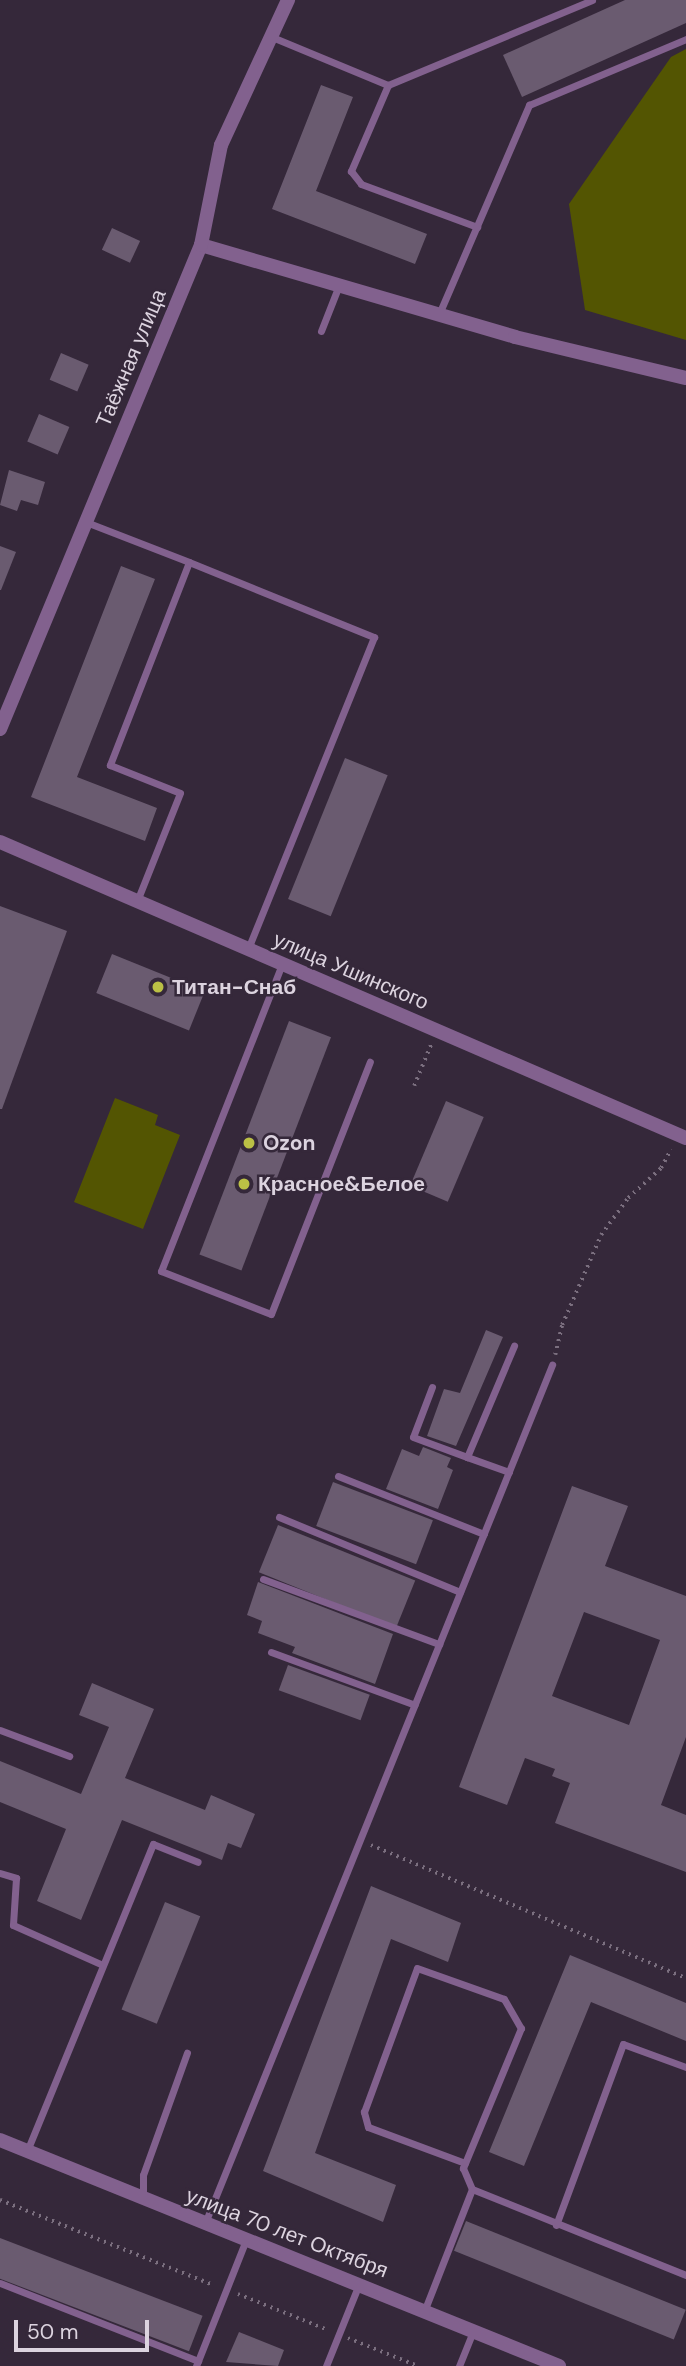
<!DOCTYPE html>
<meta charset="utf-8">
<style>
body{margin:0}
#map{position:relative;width:686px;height:2366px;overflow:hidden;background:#35283a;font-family:"DM Sans",sans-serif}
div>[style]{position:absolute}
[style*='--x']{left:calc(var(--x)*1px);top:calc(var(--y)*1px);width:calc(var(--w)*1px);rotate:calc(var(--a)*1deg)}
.green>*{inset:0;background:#535502}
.building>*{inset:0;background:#6a5b70;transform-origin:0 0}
.path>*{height:3.5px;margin-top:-1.75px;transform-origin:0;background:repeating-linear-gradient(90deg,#7b6f7f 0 2px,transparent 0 7px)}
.service>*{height:7px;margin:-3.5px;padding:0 3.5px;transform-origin:3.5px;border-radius:3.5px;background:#82618e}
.minor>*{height:14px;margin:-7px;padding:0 7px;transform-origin:7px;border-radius:7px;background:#82618e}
.dots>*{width:19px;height:19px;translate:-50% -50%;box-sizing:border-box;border:4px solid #35283a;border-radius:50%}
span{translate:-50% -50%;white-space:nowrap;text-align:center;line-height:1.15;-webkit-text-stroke:5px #35283a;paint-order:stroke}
.street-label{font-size:21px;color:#dcd3df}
.poi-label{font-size:21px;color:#dcd3df;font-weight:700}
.left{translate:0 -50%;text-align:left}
.scale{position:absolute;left:14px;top:2320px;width:135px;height:32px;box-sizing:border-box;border:4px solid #dcd3df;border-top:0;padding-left:9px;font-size:21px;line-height:24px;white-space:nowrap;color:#dcd3df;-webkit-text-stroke:5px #35283a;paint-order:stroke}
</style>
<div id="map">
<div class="green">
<i style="clip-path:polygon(686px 49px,686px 340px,585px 310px,569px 204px,671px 57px)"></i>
<i style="clip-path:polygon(115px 1098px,158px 1115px,155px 1125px,180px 1135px,143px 1229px,74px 1202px)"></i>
</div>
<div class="building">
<i style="clip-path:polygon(625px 0,686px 0,686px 23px,522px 97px,503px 55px)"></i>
<i style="clip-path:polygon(321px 85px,353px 97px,316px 191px,427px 234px,415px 264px,272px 209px)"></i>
<i style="left:112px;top:228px;width:31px;height:24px;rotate:25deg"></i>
<i style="left:61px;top:353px;width:30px;height:29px;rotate:23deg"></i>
<i style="left:39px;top:414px;width:33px;height:30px;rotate:23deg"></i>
<i style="clip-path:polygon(9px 470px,45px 482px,38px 505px,21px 500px,17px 511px,0 505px)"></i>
<i style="clip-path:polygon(0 546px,16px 552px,1px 590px,0 590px)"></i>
<i style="clip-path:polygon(121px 566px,155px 579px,77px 777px,157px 808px,145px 841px,31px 797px)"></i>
<i style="left:345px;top:758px;width:46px;height:152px;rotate:22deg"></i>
<i style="clip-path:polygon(0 906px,67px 931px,2px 1109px,0 1109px)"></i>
<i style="left:112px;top:954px;width:100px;height:42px;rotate:22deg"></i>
<i style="left:289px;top:1021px;width:45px;height:250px;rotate:21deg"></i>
<i style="left:446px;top:1101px;width:41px;height:92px;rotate:23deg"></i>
<i style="clip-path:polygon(486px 1330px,503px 1337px,456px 1446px,427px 1436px,444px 1389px,460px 1393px)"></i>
<i style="clip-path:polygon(423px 1447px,451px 1458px,447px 1467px,453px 1470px,438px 1509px,386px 1489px,402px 1449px,419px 1456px)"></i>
<i style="left:333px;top:1482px;width:107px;height:47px;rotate:21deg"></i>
<i style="clip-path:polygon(evenodd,572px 1486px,628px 1506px,605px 1566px,686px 1596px,686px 1737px,661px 1805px,686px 1815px,686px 1872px,555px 1823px,570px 1783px,552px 1776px,555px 1769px,525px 1758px,507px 1805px,459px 1787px,572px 1486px,584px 1612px,660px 1640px,629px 1725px,552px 1696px,584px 1612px)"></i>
<i style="left:278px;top:1525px;width:148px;height:51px;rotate:22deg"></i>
<i style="clip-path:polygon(258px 1582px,393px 1634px,375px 1684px,292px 1653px,295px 1647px,258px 1633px,262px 1621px,247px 1615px)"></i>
<i style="left:288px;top:1665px;width:87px;height:27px;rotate:20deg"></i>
<i style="clip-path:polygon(92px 1683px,154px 1709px,125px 1778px,205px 1810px,211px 1795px,255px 1814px,241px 1848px,228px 1843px,222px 1860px,122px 1820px,81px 1920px,37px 1901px,66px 1829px,0 1802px,0 1761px,81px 1794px,109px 1727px,79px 1715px)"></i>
<i style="clip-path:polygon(371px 1886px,461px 1923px,448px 1962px,391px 1939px,315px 2153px,396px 2185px,383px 2222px,263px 2171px)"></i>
<i style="left:165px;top:1902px;width:38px;height:116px;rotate:22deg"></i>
<i style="clip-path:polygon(570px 1955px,686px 2003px,686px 2041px,591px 2002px,524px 2166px,489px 2152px)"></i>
<i style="left:466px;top:2221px;width:237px;height:32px;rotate:22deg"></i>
<i style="left:0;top:2238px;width:217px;height:38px;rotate:21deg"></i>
<i style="clip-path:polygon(239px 2332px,284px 2350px,278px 2366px,226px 2362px)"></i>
</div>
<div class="path">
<i style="--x:414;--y:1086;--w:48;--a:-67.8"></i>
<i style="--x:555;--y:1355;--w:31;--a:-77"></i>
<i style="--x:562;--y:1325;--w:98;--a:-66.6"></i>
<i style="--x:601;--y:1235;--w:46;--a:-53.9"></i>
<i style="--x:628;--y:1198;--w:45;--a:-42.3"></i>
<i style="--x:661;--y:1168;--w:21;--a:-62"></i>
<i style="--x:371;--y:1845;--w:342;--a:22.9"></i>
<i style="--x:0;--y:2200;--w:230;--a:21.7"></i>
<i style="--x:238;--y:2294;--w:97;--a:21.8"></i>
<i style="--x:348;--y:2338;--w:75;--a:21.8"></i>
</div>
<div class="service">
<i style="--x:272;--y:37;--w:126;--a:22.5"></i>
<i style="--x:388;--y:85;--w:221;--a:-22.6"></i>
<i style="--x:388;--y:85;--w:94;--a:113.3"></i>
<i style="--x:351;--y:171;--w:16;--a:52"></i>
<i style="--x:361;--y:184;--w:124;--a:20.3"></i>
<i style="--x:439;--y:314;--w:228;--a:-66.7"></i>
<i style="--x:529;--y:105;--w:170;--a:-22.8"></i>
<i style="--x:321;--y:331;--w:49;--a:-68.6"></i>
<i style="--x:86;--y:522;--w:110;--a:21.2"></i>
<i style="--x:189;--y:562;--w:218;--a:111.3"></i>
<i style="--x:110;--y:765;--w:75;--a:21.8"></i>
<i style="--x:180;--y:793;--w:116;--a:111.7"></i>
<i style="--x:189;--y:562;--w:200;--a:22.1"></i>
<i style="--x:374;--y:637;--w:336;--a:112"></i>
<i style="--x:282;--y:964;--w:330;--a:111.5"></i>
<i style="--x:161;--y:1271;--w:118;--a:21.4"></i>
<i style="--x:271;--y:1314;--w:271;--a:-68.6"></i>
<i style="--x:432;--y:1387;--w:53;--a:110.8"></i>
<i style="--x:413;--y:1437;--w:58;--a:20.3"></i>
<i style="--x:509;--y:1472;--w:45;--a:-160.3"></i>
<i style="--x:467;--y:1457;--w:121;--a:-67.1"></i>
<i style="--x:338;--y:1476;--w:157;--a:21.7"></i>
<i style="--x:279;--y:1517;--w:196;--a:22.5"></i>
<i style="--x:263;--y:1579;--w:188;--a:20.3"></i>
<i style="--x:271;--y:1652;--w:153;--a:20.2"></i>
<i style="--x:0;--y:1730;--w:74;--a:20.6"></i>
<i style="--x:0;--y:1873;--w:17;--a:17"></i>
<i style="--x:16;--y:1878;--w:47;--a:93.7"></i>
<i style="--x:13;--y:1925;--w:98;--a:24"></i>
<i style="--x:27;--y:2151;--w:332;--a:-67.7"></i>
<i style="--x:153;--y:1844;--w:48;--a:21.8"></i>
<i style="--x:465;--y:2163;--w:103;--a:-159.6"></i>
<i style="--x:368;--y:2127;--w:16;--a:-105"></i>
<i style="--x:364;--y:2112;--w:153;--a:-69.8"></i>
<i style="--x:417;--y:1968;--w:92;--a:19.6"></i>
<i style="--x:504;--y:1999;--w:34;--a:60"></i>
<i style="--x:521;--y:2028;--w:152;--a:112.5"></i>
<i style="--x:463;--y:2168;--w:23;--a:67"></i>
<i style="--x:143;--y:2198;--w:23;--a:-90"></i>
<i style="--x:143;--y:2175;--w:130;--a:-70.2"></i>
<i style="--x:205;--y:2223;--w:926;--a:-67.98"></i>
<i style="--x:556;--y:2225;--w:193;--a:-69.7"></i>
<i style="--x:623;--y:2044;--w:67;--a:20.1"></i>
<i style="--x:0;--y:2283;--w:213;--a:21.5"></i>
<i style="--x:425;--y:2309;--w:129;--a:-68.6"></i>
<i style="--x:472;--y:2189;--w:231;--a:21.9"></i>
<i style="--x:196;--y:2366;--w:136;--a:-68.4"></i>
<i style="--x:326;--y:2366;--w:88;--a:-68.1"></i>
<i style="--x:459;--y:2366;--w:38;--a:-68"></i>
</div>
<div class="minor">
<i style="--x:201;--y:245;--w:327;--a:16.3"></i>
<i style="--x:515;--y:337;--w:176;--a:13.5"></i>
<i style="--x:0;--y:729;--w:524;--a:-67.45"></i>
<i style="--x:201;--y:245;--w:102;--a:-78.7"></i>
<i style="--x:221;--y:145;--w:160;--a:-65.2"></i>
<i style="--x:0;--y:842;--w:747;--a:23.34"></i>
<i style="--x:0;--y:2140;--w:603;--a:22.01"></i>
</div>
<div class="dots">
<i style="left:158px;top:987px;background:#bbc045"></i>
<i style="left:249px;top:1143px;background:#bbc045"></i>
<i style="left:244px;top:1184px;background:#bbc045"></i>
</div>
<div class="street-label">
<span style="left:131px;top:358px;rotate:-67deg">Таёжная улица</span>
<span style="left:351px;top:971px;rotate:23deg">улица Ушинского</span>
<span style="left:287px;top:2233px;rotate:21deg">улица 70 лет Октября</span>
</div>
<div class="poi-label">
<span class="left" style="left:172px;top:987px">Титан-Снаб</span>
<span class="left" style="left:263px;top:1143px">Ozon</span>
<span class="left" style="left:258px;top:1184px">Красное&amp;Белое</span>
</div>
<div class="scale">50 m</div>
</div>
